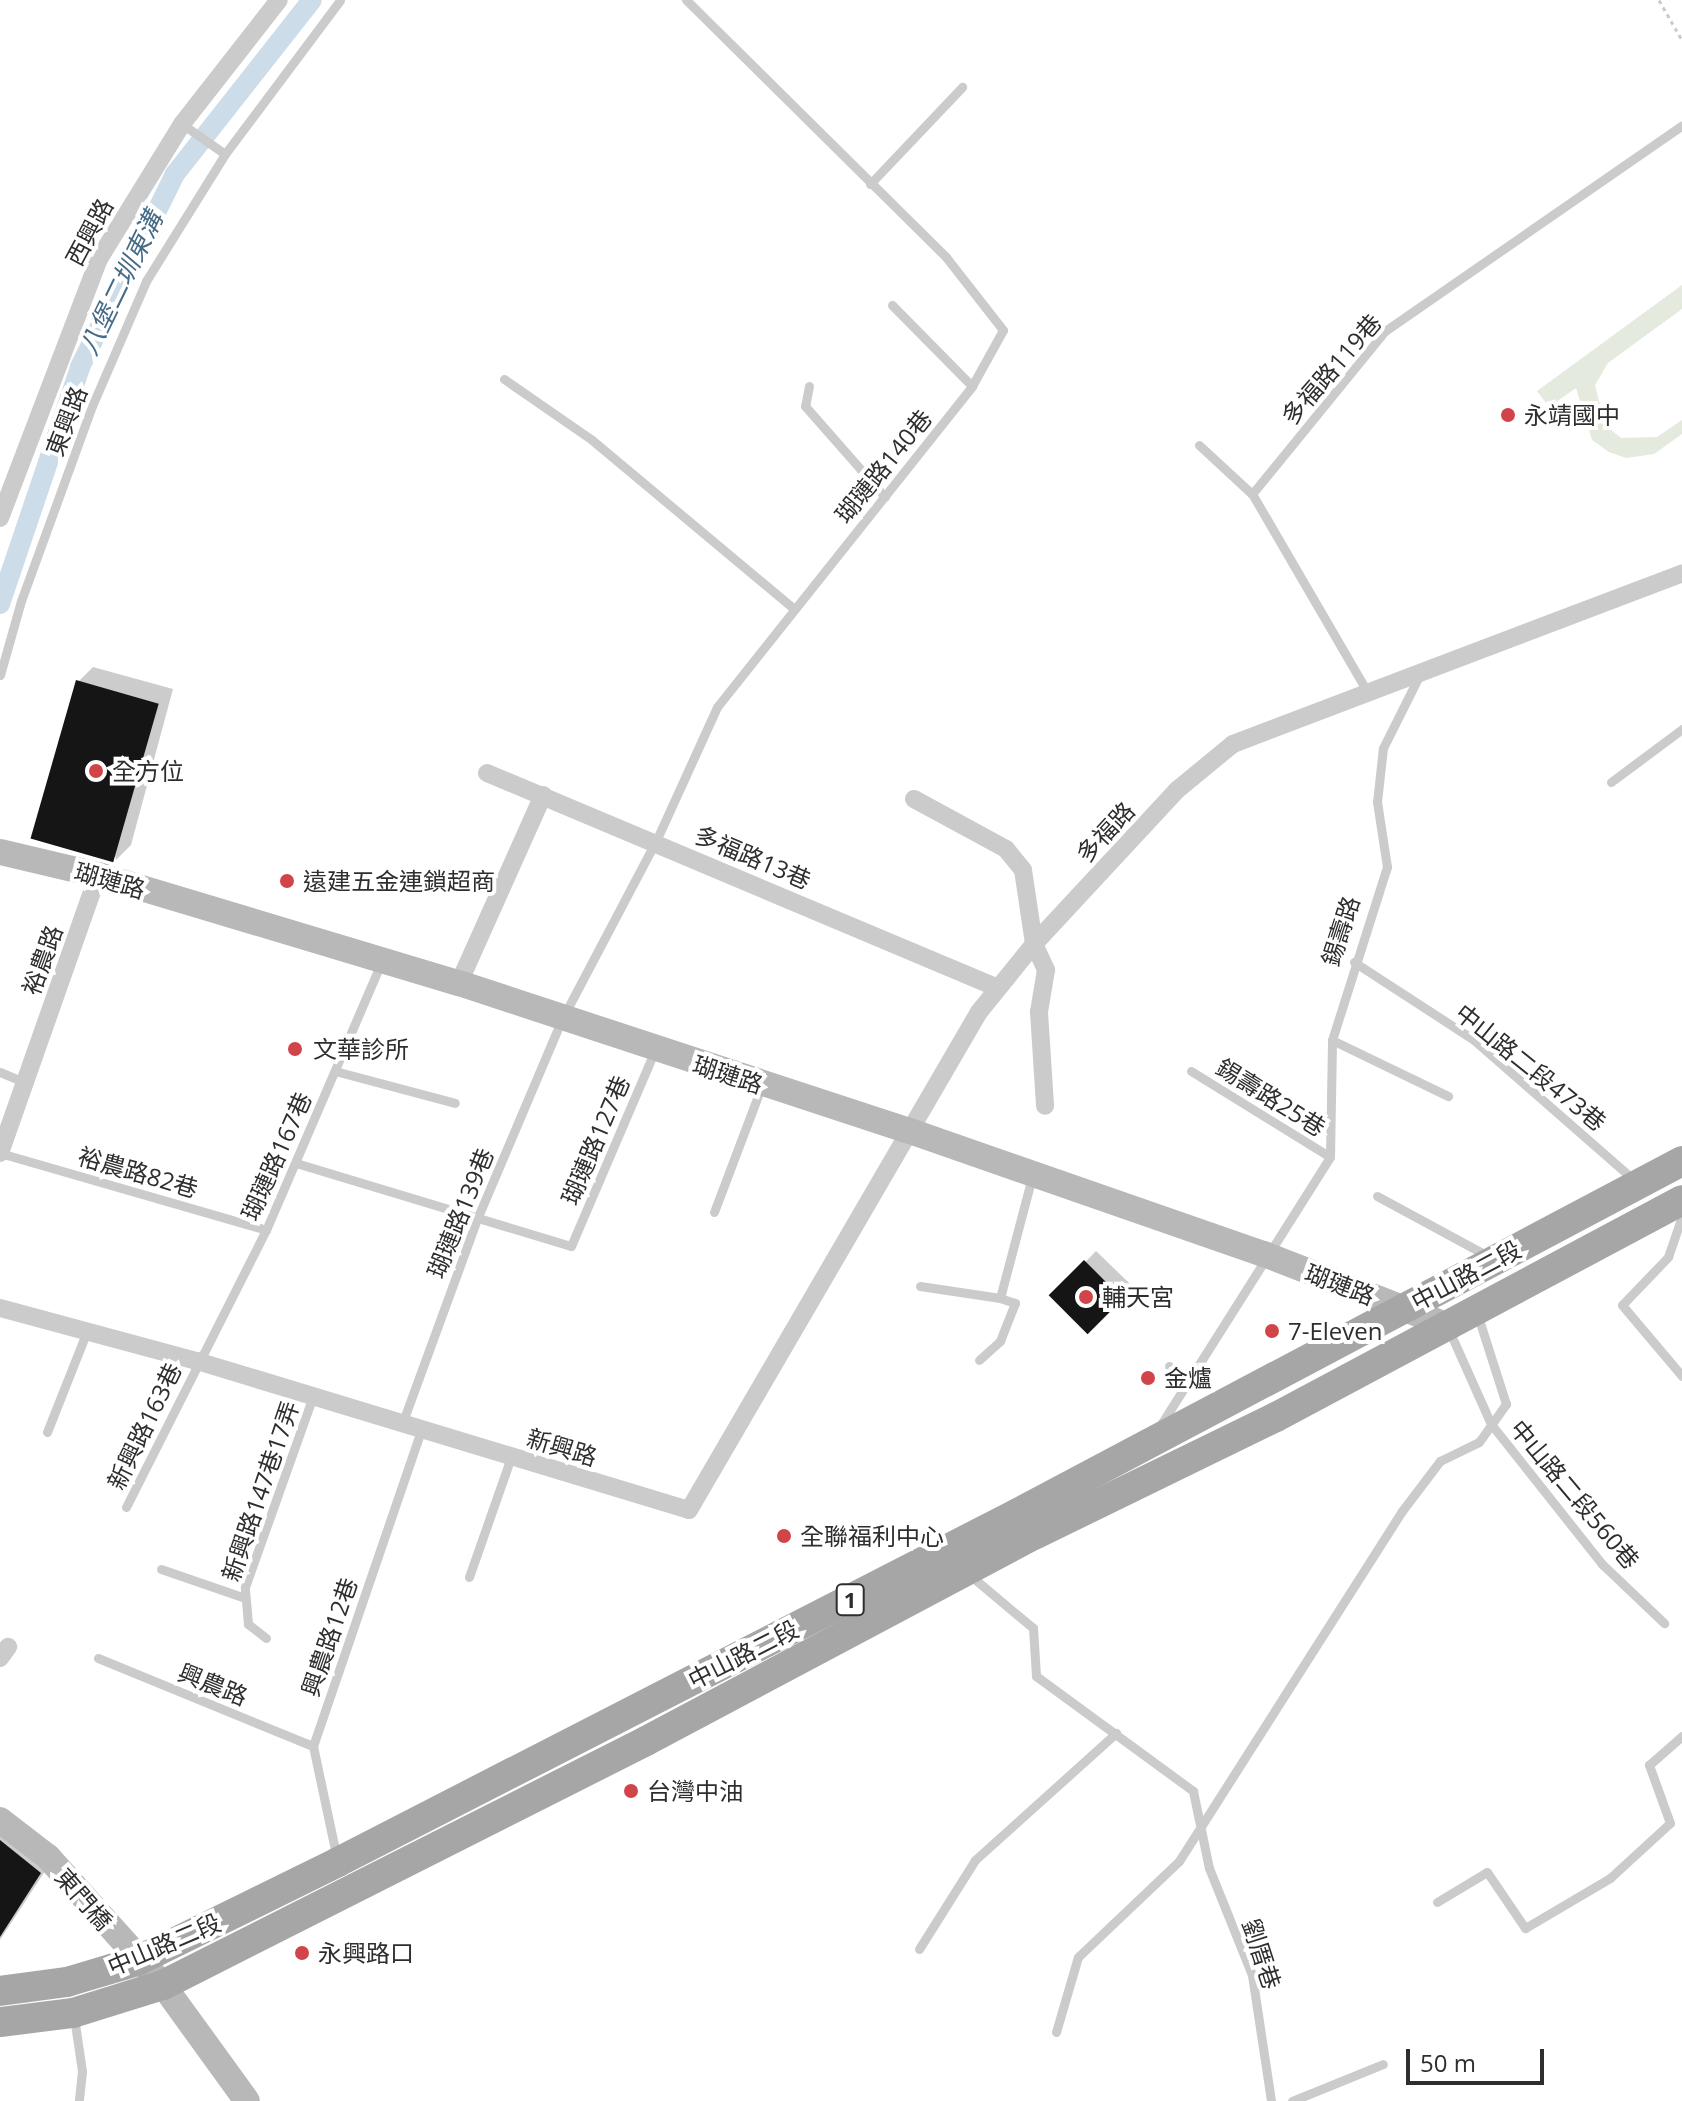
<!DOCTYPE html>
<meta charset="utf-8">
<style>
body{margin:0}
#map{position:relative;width:1682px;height:2101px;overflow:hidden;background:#fff;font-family:"Open Sans","Noto Sans TC",sans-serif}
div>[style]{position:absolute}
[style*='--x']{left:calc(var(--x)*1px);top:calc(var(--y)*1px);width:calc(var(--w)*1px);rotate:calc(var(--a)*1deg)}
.green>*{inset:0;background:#e4eade}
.shadow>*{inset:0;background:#0003;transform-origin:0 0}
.canal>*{height:20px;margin:-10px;padding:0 10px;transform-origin:10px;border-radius:10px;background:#ccdce8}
.building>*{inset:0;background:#151515;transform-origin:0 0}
.path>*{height:3px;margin-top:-1.5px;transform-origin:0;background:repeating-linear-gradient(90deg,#cbcbcb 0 4px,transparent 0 8px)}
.lane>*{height:9px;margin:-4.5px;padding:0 4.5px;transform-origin:4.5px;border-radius:4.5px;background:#cbcbcb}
.street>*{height:18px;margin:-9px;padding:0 9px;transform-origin:9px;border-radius:9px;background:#cbcbcb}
.secondary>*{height:26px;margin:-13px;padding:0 13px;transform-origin:13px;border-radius:13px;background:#b8b8b8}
.primary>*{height:30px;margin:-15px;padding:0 15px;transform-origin:15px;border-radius:15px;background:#a6a6a6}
.dots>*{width:22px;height:22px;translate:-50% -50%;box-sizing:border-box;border:4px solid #fff;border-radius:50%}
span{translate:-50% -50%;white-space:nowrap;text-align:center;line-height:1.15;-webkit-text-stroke:8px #fff;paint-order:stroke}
.shield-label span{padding:2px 6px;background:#fff;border:2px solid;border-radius:6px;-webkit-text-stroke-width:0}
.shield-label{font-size:22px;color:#2e2e2e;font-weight:700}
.street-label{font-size:24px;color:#2e2e2e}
.poi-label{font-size:24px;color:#2e2e2e}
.left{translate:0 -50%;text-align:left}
.water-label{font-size:26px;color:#466b87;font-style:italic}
.scale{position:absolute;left:1406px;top:2049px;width:138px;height:36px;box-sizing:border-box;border:4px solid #2e2e2e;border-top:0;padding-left:10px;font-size:24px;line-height:28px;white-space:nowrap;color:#2e2e2e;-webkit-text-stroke:6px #fff;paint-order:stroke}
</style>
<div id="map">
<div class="green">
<i style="clip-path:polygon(1682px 285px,1682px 309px,1608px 363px,1595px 385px,1605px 425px,1621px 438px,1657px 437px,1682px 420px,1682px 434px,1654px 454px,1626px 458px,1609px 452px,1592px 440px,1576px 388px,1549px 407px,1537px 391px)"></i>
</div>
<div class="shadow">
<i style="clip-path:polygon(93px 667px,173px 689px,131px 845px,116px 860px,78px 682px)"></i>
<i style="left:1096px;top:1251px;width:50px;height:62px;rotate:44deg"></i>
<i style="clip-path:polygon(0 1824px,51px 1862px,0 1940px)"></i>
</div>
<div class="canal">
<i style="--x:0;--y:604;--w:250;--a:-71.3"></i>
<i style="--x:80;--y:367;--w:215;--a:-63.8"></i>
<i style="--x:175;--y:174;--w:221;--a:-51.8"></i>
</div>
<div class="building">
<i style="left:76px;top:680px;width:86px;height:165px;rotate:16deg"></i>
<i style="left:1084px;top:1260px;width:55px;height:50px;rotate:45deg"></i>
<i style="clip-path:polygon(0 1840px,41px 1873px,0 1937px)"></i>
</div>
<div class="path">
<i style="--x:1659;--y:0;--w:46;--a:60.1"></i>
</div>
<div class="lane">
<i style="--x:182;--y:124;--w:52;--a:34.9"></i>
<i style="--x:870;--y:184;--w:134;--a:-46.5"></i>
<i style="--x:892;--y:305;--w:114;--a:45.4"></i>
<i style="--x:504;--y:379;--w:107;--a:34.7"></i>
<i style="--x:592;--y:440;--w:262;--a:39.9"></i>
<i style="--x:809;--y:386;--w:20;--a:101"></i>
<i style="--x:805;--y:406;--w:121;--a:48.7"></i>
<i style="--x:1199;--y:445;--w:72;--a:42.8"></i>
<i style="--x:0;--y:675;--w:77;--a:-74.2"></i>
<i style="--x:21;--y:601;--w:208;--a:-70"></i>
<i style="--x:92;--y:406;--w:136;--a:-66.6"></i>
<i style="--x:146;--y:281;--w:150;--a:-58.1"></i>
<i style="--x:225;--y:154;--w:192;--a:-53.2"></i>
<i style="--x:1368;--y:693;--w:230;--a:-120.2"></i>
<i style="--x:1252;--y:494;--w:210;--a:-50.8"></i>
<i style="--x:1385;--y:331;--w:361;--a:-34.7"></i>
<i style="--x:1611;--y:782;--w:89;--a:-36.7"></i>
<i style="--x:1354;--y:962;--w:143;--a:33"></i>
<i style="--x:1474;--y:1040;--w:214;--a:41.2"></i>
<i style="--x:1332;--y:1040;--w:129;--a:25.8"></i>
<i style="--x:335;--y:1071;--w:124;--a:14.9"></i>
<i style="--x:1191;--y:1071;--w:163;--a:31.7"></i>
<i style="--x:0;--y:1072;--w:26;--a:23"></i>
<i style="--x:0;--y:1153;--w:277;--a:16.1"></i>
<i style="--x:296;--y:1163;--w:287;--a:16.8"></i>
<i style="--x:571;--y:1246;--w:213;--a:-66.8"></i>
<i style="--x:1377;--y:1196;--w:126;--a:28.4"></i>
<i style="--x:714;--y:1212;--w:136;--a:-69.3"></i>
<i style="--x:1682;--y:1216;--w:43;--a:108.9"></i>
<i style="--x:1668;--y:1257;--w:66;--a:133.8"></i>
<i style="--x:1622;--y:1305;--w:93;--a:49.8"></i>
<i style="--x:920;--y:1286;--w:81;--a:8.5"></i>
<i style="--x:1448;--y:1328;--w:105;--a:65.9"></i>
<i style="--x:1491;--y:1424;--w:179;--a:51.6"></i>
<i style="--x:1602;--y:1564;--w:86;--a:43.6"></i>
<i style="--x:979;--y:1360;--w:28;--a:-42"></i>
<i style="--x:1000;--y:1341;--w:41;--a:-68.5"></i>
<i style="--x:1015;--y:1303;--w:16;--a:-162"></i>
<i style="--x:1000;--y:1298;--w:125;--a:-75.2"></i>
<i style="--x:1169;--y:1366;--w:24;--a:33"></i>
<i style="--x:402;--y:1424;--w:218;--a:-69.9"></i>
<i style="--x:477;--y:1219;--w:217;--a:-67"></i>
<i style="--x:562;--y:1019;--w:201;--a:-62.2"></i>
<i style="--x:656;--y:841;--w:147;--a:-65.5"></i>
<i style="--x:717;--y:707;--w:410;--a:-51.5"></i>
<i style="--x:972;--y:386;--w:64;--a:-61"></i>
<i style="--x:1003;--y:330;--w:93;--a:-128"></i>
<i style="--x:946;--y:257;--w:366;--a:-135.3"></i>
<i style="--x:1160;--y:1426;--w:318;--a:-57.7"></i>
<i style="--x:1330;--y:1157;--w:117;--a:-89"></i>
<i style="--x:1332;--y:1040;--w:182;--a:-72.4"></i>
<i style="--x:1387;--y:867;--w:66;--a:-98.7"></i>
<i style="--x:1377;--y:802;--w:54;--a:-83.7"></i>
<i style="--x:1383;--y:748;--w:80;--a:-63.4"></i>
<i style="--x:47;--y:1432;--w:109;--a:-68.4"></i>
<i style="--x:126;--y:1507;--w:310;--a:-63.2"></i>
<i style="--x:266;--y:1230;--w:291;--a:-66.7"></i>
<i style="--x:161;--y:1569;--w:89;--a:19"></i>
<i style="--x:971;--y:1576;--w:81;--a:40"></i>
<i style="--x:1033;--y:1628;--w:48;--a:86.4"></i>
<i style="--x:1036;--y:1676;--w:195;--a:36.2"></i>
<i style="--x:1193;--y:1791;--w:79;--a:78.3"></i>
<i style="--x:1209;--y:1868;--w:115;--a:68.1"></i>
<i style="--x:1252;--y:1975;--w:127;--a:81.4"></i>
<i style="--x:469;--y:1577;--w:127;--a:-70.7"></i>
<i style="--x:266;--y:1638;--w:23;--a:-142"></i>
<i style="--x:248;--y:1624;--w:37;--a:-95"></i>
<i style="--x:245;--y:1587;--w:203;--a:-70.4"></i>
<i style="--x:98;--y:1658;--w:232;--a:22.3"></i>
<i style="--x:337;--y:1859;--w:116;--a:-102"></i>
<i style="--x:313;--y:1746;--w:334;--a:-71.1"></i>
<i style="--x:1437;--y:1902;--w:58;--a:-31"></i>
<i style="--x:1487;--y:1872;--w:68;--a:55.8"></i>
<i style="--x:1525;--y:1928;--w:99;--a:-30.5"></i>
<i style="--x:1610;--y:1878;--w:81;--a:-42.5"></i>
<i style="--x:1670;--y:1823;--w:62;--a:-109.9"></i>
<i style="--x:1649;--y:1765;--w:44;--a:-41.3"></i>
<i style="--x:919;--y:1949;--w:105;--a:-57.8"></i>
<i style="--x:975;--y:1860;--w:190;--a:-42"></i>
<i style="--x:74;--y:2017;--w:55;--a:81.6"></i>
<i style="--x:82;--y:2071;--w:30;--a:96"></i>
<i style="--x:1056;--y:2032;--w:78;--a:-73.7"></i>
<i style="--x:1078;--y:1957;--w:139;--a:-43.5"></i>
<i style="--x:1179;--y:1861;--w:415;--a:-57.5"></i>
<i style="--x:1402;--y:1511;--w:63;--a:-52.8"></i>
<i style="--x:1440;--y:1461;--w:43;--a:-26"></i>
<i style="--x:1479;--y:1442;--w:47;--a:-54.6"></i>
<i style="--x:1506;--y:1404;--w:96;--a:-107.7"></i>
<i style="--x:1292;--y:2101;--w:98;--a:-22.1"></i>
</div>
<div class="street">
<i style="--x:0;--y:518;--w:277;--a:-69.1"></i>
<i style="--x:99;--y:259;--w:158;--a:-58.4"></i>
<i style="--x:182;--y:124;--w:157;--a:-52"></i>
<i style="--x:487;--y:773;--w:554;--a:22.82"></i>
<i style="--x:914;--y:799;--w:105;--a:28.5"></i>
<i style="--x:1006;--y:849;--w:27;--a:51"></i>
<i style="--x:1023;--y:870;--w:75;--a:81.5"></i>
<i style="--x:1034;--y:944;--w:29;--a:65"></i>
<i style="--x:1046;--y:970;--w:43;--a:99.5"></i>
<i style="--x:1039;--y:1012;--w:94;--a:86.3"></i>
<i style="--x:459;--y:983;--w:206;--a:-65.9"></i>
<i style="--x:0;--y:1153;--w:295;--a:-70.6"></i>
<i style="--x:0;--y:1308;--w:204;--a:15.1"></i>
<i style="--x:197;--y:1361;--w:514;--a:16.85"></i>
<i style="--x:689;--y:1510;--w:576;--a:-59.79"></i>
<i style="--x:979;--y:1012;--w:87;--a:-51"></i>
<i style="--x:1034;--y:944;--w:210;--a:-47.1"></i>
<i style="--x:1177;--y:790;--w:72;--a:-39.4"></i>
<i style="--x:1233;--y:744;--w:480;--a:-20.8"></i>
<i style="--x:0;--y:1658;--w:14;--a:-54"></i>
</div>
<div class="secondary">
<i style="--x:0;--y:852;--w:101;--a:13.2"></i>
<i style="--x:98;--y:875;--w:377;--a:16.7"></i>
<i style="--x:459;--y:983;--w:472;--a:18.2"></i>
<i style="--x:907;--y:1130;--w:378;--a:19.2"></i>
<i style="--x:1264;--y:1254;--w:195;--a:21.3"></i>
<i style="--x:0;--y:1820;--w:61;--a:37.6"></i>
<i style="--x:48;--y:1857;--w:172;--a:48.1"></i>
<i style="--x:163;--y:1985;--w:143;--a:54.1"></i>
</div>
<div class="primary">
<i style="--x:0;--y:1991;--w:68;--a:-7.7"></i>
<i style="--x:67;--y:1982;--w:73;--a:-16.7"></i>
<i style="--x:137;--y:1961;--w:224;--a:-26.2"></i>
<i style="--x:338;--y:1862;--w:762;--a:-27.17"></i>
<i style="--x:1016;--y:1514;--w:754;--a:-27.92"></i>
<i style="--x:0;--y:2022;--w:74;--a:-7"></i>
<i style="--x:73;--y:2013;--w:94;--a:-17.3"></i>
<i style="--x:163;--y:1985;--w:541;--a:-26.8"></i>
<i style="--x:646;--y:1741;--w:442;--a:-28"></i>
<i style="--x:1036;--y:1534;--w:267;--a:-26"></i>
<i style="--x:1276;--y:1417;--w:460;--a:-28.1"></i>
</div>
<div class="dots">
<i style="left:1508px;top:415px;background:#d1454a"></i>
<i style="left:96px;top:771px;background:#d1454a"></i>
<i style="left:287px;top:881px;background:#d1454a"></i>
<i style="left:295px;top:1049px;background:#d1454a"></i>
<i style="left:1086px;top:1297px;background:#d1454a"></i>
<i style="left:1272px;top:1331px;background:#d1454a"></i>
<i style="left:1148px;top:1378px;background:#d1454a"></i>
<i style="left:784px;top:1536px;background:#d1454a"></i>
<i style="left:631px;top:1791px;background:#d1454a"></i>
<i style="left:302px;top:1953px;background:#d1454a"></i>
</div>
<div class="shield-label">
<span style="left:850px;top:1600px">1</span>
</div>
<div class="street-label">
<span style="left:89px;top:232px;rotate:-62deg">西興路</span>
<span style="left:1331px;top:369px;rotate:-49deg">多福路119巷</span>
<span style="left:66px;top:421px;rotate:-69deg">東興路</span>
<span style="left:883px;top:466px;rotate:-51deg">瑚璉路140巷</span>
<span style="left:1105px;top:832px;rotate:-47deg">多福路</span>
<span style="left:753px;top:857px;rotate:23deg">多福路13巷</span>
<span style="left:110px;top:880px;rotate:16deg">瑚璉路</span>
<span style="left:1340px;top:931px;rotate:-72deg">錫壽路</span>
<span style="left:42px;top:960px;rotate:-70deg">裕農路</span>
<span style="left:1531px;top:1067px;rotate:39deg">中山路二段473巷</span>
<span style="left:728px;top:1074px;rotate:18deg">瑚璉路</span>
<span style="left:1271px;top:1097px;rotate:32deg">錫壽路25巷</span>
<span style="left:595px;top:1140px;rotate:-67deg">瑚璉路127巷</span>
<span style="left:276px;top:1156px;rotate:-66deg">瑚璉路167巷</span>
<span style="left:138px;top:1172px;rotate:16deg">裕農路82巷</span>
<span style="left:460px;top:1213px;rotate:-68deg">瑚璉路139巷</span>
<span style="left:1466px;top:1275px;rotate:-28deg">中山路二段</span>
<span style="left:1340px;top:1284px;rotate:21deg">瑚璉路</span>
<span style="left:144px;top:1426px;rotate:-64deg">新興路163巷</span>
<span style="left:562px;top:1447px;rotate:17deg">新興路</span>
<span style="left:260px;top:1491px;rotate:-71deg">新興路147巷17弄</span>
<span style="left:1575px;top:1494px;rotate:50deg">中山路二段560巷</span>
<span style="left:329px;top:1637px;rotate:-71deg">興農路12巷</span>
<span style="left:743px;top:1654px;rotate:-27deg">中山路二段</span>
<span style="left:213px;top:1684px;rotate:22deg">興農路</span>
<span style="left:84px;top:1899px;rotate:49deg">東門橋</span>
<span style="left:164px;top:1944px;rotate:-23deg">中山路二段</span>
<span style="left:1262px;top:1954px;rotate:72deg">劉厝巷</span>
</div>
<div class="poi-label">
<span class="left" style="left:1524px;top:415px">永靖國中</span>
<span class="left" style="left:112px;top:771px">全方位</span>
<span class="left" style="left:303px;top:881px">遠建五金連鎖超商</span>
<span class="left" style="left:313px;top:1049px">文華診所</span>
<span class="left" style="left:1102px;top:1297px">輔天宮</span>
<span class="left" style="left:1288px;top:1331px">7-Eleven</span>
<span class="left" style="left:1164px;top:1378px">金爐</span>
<span class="left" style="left:800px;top:1536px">全聯福利中心</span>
<span class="left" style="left:647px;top:1791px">台灣中油</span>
<span class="left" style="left:318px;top:1953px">永興路口</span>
</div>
<div class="water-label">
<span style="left:121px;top:283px;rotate:-64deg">八堡二圳東溝</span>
</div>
<div class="scale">50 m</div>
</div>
